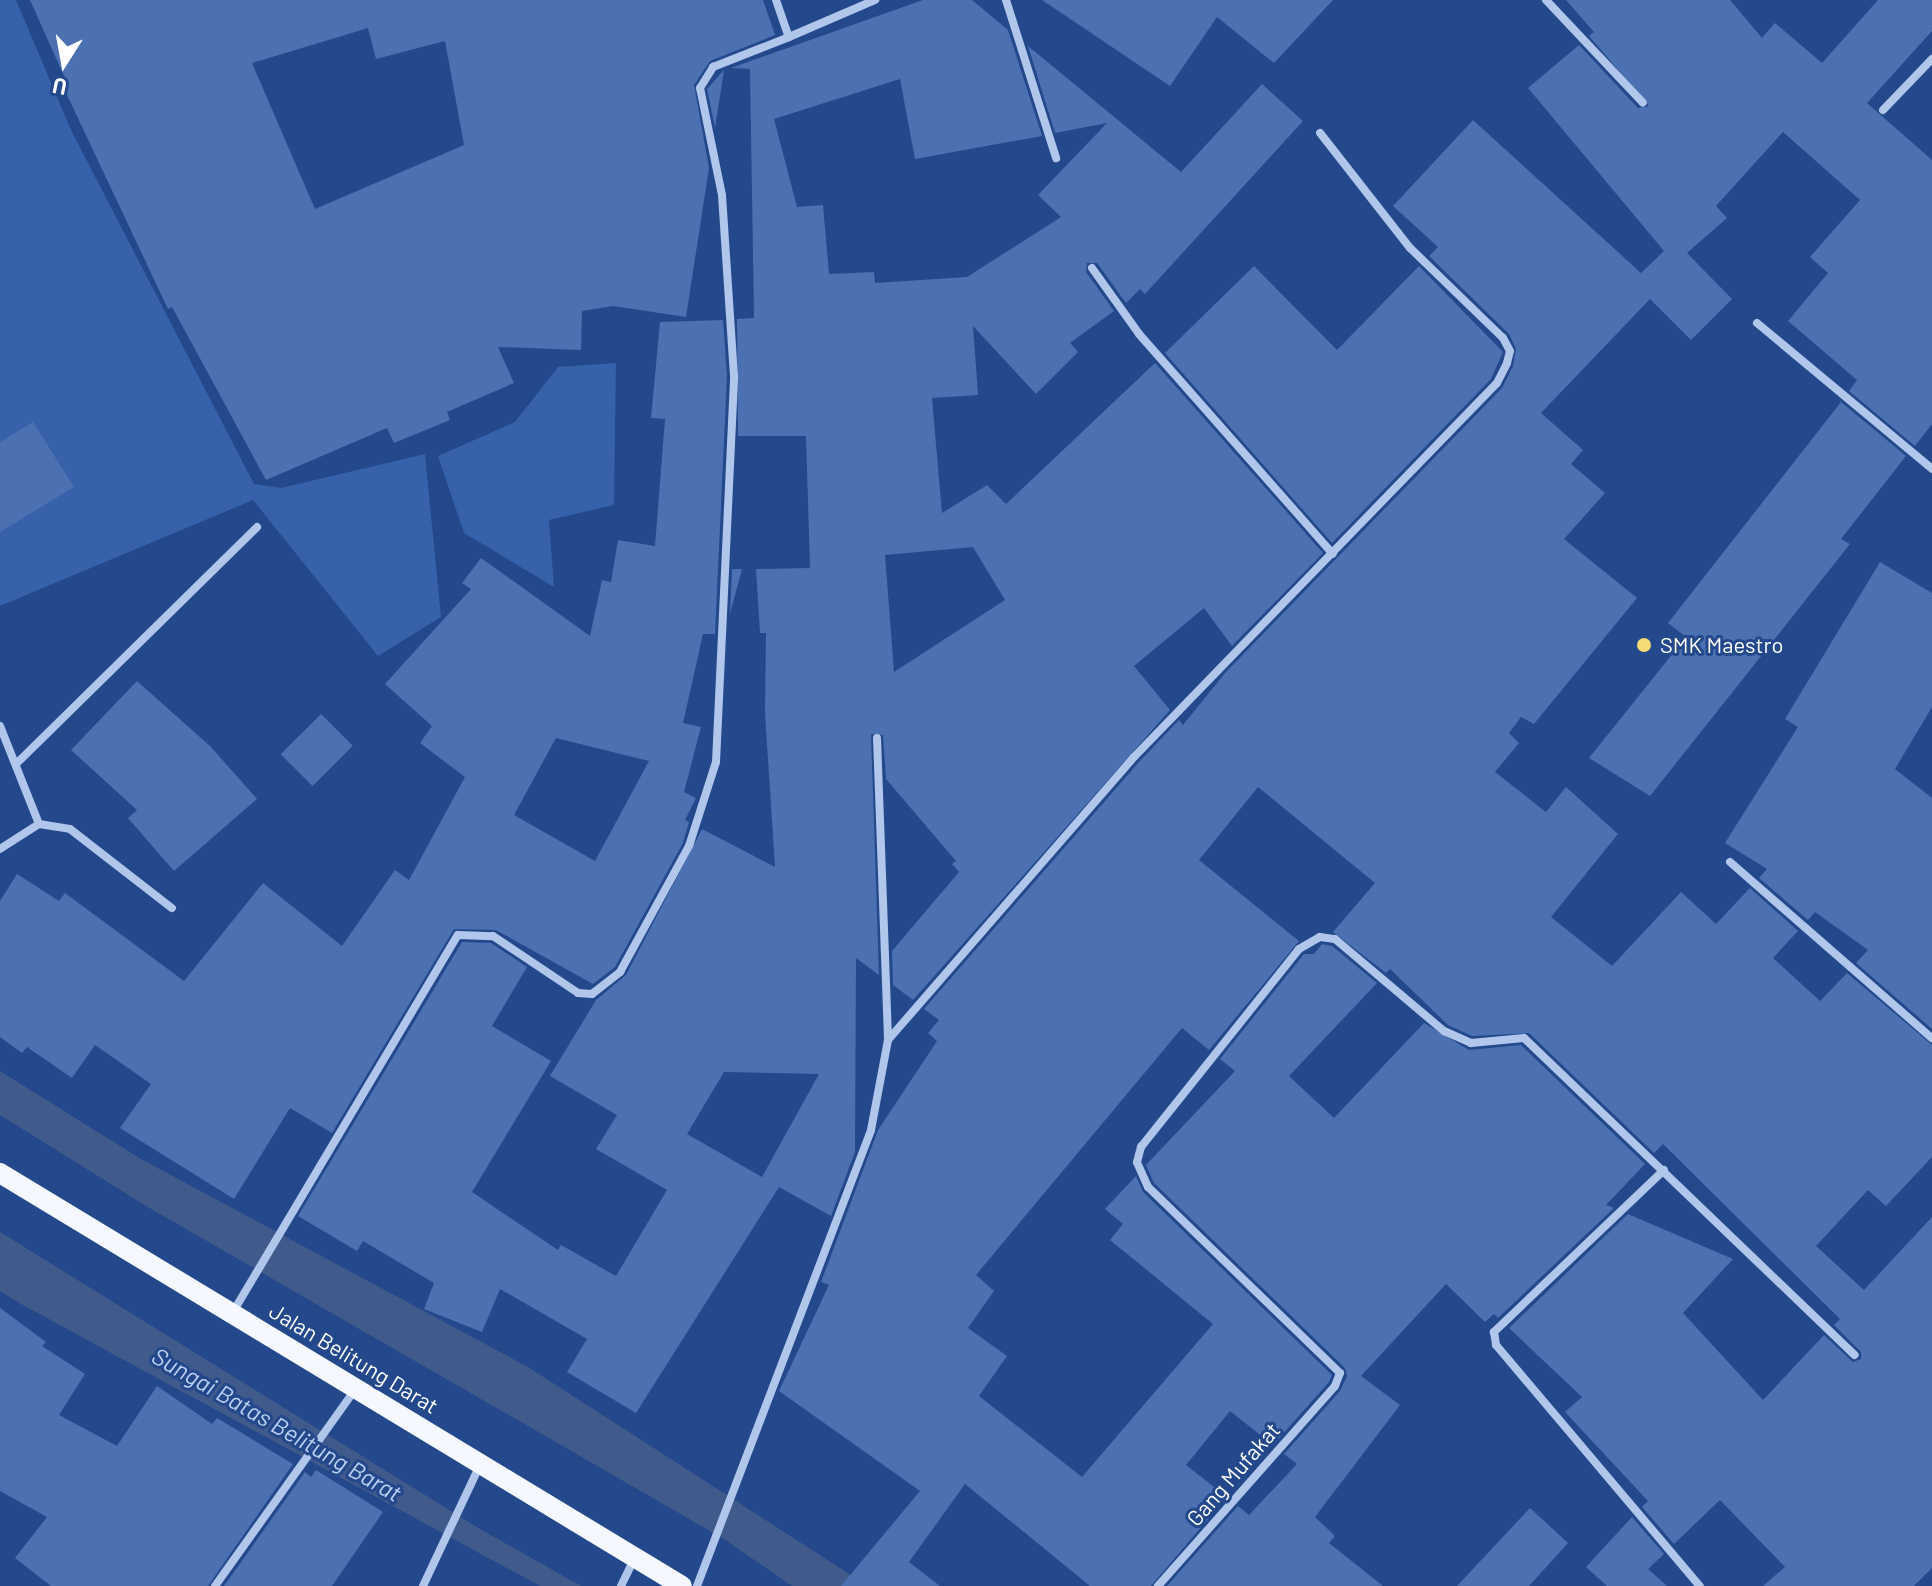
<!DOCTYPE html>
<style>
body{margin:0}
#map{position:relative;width:1932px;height:1586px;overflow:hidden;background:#23488b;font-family:Barlow,sans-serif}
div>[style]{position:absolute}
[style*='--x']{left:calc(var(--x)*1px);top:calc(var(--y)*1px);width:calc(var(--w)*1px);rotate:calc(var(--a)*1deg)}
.green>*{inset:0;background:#3761a8}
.water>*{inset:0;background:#3f5a8b}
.building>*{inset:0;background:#4b71b2;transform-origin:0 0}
.street>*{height:8px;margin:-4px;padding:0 4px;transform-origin:4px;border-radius:4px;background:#b0c6eb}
.primary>*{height:20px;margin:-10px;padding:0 10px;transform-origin:10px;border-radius:10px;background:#f5f8fe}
.dots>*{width:22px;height:22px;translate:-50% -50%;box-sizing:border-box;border:4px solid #23488b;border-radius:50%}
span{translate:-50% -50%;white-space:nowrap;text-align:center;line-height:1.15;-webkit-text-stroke:6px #23488b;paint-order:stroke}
.poi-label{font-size:22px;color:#fff}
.left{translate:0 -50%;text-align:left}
.street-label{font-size:22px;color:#fff}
.water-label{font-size:24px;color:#bcd0f2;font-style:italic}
.north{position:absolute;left:24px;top:24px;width:80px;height:80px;-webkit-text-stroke:6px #23488b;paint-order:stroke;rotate:191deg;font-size:22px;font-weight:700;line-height:32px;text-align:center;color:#fff}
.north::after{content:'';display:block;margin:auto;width:28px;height:36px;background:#fff;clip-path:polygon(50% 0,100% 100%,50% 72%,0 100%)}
</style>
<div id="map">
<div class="green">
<i style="clip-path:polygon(0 0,16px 0,71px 130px,254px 484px,281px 488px,425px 454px,441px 617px,378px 656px,253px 500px,0 606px)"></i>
<i style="clip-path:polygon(616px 363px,614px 505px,549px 520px,554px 587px,464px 533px,438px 456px,515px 422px,558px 367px)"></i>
</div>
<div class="water">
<i style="clip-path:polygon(0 1071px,141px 1159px,528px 1367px,868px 1586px,792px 1586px,724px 1539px,146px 1206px,0 1115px)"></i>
<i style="clip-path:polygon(0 1232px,480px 1529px,581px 1586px,540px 1586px,21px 1304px,0 1291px)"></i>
</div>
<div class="building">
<i style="clip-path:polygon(evenodd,30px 0,763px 0,775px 35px,710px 61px,694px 85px,709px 168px,686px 317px,613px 306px,582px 311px,581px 350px,498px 347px,514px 383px,447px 412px,450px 420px,394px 443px,387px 428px,266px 480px,172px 307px,168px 309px,59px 78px,64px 76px,30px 0,368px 28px,376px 59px,445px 41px,464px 145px,315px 209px,252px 63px,368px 28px)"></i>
<i style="clip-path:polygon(evenodd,923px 0,972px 0,1008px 30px,1042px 136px,915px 159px,900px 79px,774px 119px,797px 207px,823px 205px,829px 274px,874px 272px,875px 283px,967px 277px,1061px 217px,1038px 195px,1107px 123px,1055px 133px,1028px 46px,1181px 172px,1262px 84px,1303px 121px,1145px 294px,1140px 289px,1126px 303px,1097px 263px,1087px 263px,1086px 272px,1114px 311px,1070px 343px,1078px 352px,1036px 394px,973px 326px,978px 395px,932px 398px,942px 513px,987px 485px,1006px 504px,1155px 363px,1323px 553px,1232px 646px,1204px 608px,1134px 666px,1170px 710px,913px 1000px,893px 985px,892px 951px,959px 872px,952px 864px,956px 861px,886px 779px,883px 735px,871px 734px,879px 975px,856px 958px,855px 1152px,831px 1216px,779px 1187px,636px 1413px,567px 1372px,587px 1339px,500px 1289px,482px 1332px,424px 1309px,434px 1283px,363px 1241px,357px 1251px,298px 1216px,462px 942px,491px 943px,527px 967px,492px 1026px,551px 1061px,472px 1192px,558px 1250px,561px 1245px,616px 1276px,667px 1190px,596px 1149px,617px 1115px,550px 1076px,596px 1000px,626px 975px,702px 829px,775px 867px,765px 713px,766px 633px,760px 633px,756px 569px,810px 568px,806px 436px,738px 436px,737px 319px,754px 318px,750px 69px,731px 68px,923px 0,973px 547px,1005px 600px,894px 672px,885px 555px,973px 547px,923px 0,724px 1072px,819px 1074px,762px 1177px,687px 1134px,724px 1072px)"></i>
<i style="clip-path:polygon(1042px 0,1333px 0,1274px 63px,1217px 17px,1170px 86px)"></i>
<i style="clip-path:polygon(1566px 0,1730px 0,1762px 38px,1775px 23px,1822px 63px,1878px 0,1932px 0,1932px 31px,1867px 103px,1932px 160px,1932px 424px,1915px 446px,1849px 391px,1857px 380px,1788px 321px,1828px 273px,1810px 257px,1860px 200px,1783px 132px,1716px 206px,1727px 218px,1687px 253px,1732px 299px,1691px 340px,1650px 299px,1541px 413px,1583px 450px,1571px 464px,1605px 493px,1564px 539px,1637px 598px,1534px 724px,1521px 717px,1509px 733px,1519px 743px,1495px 772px,1546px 812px,1566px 787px,1618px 834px,1551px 917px,1612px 966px,1681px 892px,1716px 924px,1750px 888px,1798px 931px,1773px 958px,1820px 1001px,1847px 973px,1932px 1045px,1932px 1157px,1886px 1206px,1868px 1190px,1816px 1246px,1864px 1290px,1932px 1217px,1932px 1568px,1914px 1586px,1763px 1586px,1785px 1567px,1720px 1500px,1674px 1544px,1642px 1507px,1648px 1501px,1565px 1412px,1582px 1397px,1509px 1328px,1628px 1214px,1733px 1259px,1683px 1313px,1763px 1400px,1824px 1335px,1853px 1362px,1861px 1359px,1861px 1352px,1834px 1325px,1840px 1319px,1663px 1144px,1654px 1153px,1529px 1033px,1472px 1036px,1448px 1025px,1390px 969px,1386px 973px,1333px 932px,1375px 883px,1258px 787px,1199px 860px,1299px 941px,1209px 1050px,1182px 1028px,976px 1275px,994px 1291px,968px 1328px,1007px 1356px,979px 1396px,1082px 1477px,1213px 1324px,1110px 1240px,1123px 1224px,1105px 1209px,1136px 1176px,1143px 1192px,1332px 1375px,1329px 1382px,1273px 1445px,1230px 1411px,1186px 1465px,1227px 1497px,1151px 1586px,1090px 1586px,965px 1484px,909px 1562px,940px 1586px,841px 1586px,920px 1491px,779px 1391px,829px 1285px,821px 1282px,878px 1130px,937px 1041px,928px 1033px,939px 1020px,924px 1009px,1139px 762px,1179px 720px,1183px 725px,1225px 673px,1502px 388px,1513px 366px,1516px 349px,1509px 334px,1429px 256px,1438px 247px,1393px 206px,1473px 120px,1641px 273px,1664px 251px,1528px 88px,1579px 45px,1638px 108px,1649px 106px,1589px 36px,1594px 32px)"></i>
<i style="clip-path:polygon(724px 70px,715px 128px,707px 89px)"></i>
<i style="clip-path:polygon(1254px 266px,1337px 350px,1419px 266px,1503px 352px,1491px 379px,1332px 543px,1165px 353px)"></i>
<i style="clip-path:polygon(evenodd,723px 320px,727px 376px,715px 634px,703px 634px,683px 723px,701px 727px,684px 792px,696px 798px,685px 820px,689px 822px,683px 843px,615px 967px,593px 984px,496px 930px,454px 929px,332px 1133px,290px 1108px,234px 1199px,120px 1128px,151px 1084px,95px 1045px,72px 1078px,27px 1047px,22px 1053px,0 1037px,0 901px,17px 874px,59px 901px,65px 893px,184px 981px,263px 883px,342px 946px,395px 870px,409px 880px,465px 777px,420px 743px,432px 726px,385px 684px,471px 589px,462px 583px,481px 558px,590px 636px,602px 580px,611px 582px,618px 540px,655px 546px,665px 419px,651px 418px,660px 322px,723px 320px,556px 738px,649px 761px,595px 861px,514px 815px,556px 738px)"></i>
<i style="clip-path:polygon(1841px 402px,1906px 456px,1841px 539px,1850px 544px,1650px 796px,1589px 758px,1686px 637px,1668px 623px)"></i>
<i style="clip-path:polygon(33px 422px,74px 487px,0 532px,0 442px)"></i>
<i style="clip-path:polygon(1880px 562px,1932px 593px,1932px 707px,1895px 769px,1932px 798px,1932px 1029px,1856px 963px,1868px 950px,1815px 912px,1808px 920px,1759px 878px,1767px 869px,1725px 843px,1798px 727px,1785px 719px)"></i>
<i style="clip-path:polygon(732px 569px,742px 569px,730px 614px)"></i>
<i style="clip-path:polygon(137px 681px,211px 747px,257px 799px,174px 871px,128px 818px,137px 810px,71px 750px)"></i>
<i style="left:321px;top:714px;width:45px;height:57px;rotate:45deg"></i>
<i style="clip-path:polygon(1322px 944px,1332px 946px,1377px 983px,1289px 1076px,1334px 1118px,1424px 1023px,1469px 1050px,1521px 1045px,1645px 1164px,1606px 1205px,1614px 1208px,1498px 1318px,1494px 1314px,1485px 1322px,1446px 1284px,1361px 1376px,1400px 1405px,1315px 1517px,1335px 1536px,1329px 1543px,1383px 1586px,1167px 1586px,1238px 1506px,1249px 1515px,1297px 1464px,1284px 1454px,1340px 1391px,1347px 1376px,1345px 1368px,1154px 1183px,1146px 1165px,1235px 1071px,1220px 1059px,1304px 954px,1314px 954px)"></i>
<i style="clip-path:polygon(0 1308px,46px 1342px,42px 1346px,85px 1374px,59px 1415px,117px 1446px,157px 1386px,212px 1424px,217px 1418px,293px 1464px,208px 1586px,51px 1586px,15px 1558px,47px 1517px,0 1491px)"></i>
<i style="clip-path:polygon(316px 1470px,383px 1512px,332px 1586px,224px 1586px,305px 1472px,311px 1477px)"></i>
<i style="clip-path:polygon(1530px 1508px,1568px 1543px,1529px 1586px,1457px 1586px)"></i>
<i style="clip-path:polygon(1632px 1517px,1664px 1554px,1648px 1569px,1667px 1586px,1607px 1586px,1586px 1567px)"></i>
</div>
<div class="street">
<i style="--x:776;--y:0;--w:39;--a:71"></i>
<i style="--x:789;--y:37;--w:94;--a:-23.3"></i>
<i style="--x:1006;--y:0;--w:166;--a:72.4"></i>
<i style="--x:1546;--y:0;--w:141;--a:46.7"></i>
<i style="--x:1883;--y:110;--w:71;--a:-46.1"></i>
<i style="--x:1092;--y:268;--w:81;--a:54.5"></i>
<i style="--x:1139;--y:334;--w:293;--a:48.6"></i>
<i style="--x:1757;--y:323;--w:228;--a:39.8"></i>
<i style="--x:0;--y:726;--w:105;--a:68.3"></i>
<i style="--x:877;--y:738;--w:301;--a:87.9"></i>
<i style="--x:16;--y:764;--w:338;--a:-44.5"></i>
<i style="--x:0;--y:849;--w:46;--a:-32.7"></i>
<i style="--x:39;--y:824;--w:31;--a:9"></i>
<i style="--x:70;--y:829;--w:129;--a:37.8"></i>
<i style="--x:1730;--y:862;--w:268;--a:41.1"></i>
<i style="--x:1664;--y:1170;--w:235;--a:136.4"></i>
<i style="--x:1494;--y:1332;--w:13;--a:81"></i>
<i style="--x:1496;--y:1345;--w:316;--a:49.8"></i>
<i style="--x:233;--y:1312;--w:439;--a:-59.2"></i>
<i style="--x:458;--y:935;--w:35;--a:2"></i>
<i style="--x:493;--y:936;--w:102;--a:33.8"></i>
<i style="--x:578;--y:993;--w:14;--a:4"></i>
<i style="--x:592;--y:994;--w:36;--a:-38"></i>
<i style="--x:620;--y:972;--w:144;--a:-61.3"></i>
<i style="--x:689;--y:846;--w:88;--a:-72.2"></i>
<i style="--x:716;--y:762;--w:386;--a:-87.3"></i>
<i style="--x:734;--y:376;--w:181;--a:-93.8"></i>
<i style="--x:722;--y:195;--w:109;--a:-101.6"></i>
<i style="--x:700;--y:88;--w:25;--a:-58"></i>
<i style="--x:713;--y:67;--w:82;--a:-21.5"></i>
<i style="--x:215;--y:1586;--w:241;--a:-54.5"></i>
<i style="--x:423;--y:1586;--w:136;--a:-64.8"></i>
<i style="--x:621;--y:1586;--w:30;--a:-64"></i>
<i style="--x:697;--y:1586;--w:488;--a:-69.1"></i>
<i style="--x:871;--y:1130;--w:92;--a:-79.3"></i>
<i style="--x:888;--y:1040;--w:375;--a:-49"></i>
<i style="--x:1134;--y:757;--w:521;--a:-45.86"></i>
<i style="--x:1497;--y:383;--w:22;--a:-63"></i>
<i style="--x:1507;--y:363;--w:12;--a:-76"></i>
<i style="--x:1510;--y:351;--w:15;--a:-118"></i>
<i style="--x:1503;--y:338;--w:129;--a:-135.9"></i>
<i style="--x:1410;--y:248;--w:146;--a:-128"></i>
<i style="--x:1158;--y:1586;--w:267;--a:-48.5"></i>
<i style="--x:1335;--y:1386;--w:14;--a:-69"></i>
<i style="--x:1340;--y:1373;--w:267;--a:-135.9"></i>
<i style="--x:1148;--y:1187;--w:27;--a:-114"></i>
<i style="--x:1137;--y:1162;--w:16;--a:-75"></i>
<i style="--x:1141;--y:1147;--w:253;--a:-51.4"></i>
<i style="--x:1299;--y:949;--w:24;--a:-30"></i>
<i style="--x:1320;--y:937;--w:15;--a:8"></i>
<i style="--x:1335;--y:939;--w:143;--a:40.2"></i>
<i style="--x:1444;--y:1031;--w:30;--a:24"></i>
<i style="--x:1471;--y:1043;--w:53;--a:-5.4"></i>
<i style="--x:1524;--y:1038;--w:458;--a:43.8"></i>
</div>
<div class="primary">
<i style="--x:0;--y:1173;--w:797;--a:31.2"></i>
</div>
<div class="dots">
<i style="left:1644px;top:645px;background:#f6da73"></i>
</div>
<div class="poi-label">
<span class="left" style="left:1660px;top:645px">SMK Maestro</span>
</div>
<div class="street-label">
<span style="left:354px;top:1358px;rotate:31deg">Jalan Belitung Darat</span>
<span style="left:1233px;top:1474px;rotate:-49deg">Gang Mufakat</span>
</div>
<div class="water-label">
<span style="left:277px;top:1424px;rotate:30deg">Sungai Batas Belitung Barat</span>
</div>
<div class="north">U</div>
</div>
